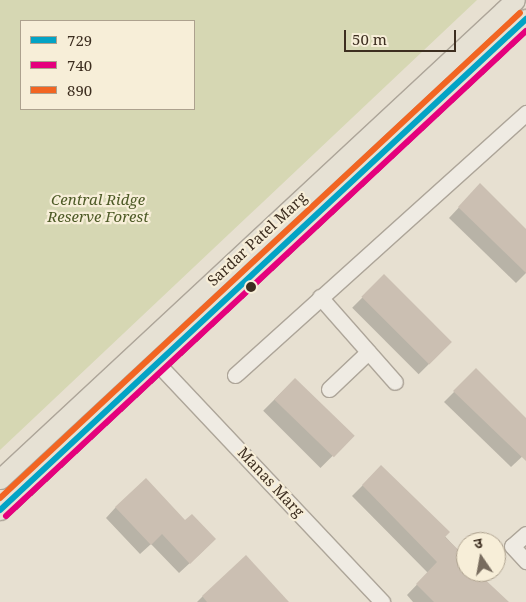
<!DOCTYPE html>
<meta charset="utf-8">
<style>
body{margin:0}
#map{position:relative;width:526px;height:602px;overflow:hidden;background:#e7e0d1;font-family:"Noto Serif","Noto Sans Devanagari",serif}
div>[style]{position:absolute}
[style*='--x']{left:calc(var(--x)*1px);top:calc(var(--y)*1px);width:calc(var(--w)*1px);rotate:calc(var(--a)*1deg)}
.green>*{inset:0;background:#d6d7b3}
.shadow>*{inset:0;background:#0003;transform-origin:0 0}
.building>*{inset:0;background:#cbbfb2;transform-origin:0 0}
.roads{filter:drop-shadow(1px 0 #ada599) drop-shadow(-1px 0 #ada599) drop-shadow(0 1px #ada599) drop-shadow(0 -1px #ada599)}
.minor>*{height:15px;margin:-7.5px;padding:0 7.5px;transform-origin:7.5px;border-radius:7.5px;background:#efebe3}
.major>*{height:19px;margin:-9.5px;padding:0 9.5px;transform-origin:9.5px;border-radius:9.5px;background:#e6e1d4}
.bus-1>*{height:6px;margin:-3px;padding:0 3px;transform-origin:3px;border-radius:3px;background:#03a3c5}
.bus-2>*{height:6px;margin:-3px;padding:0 3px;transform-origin:3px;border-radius:3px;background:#e5007d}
.bus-3>*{height:6px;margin:-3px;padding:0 3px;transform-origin:3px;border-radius:3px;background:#f26522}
.dots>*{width:14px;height:14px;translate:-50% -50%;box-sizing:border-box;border:2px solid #f7eed8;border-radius:50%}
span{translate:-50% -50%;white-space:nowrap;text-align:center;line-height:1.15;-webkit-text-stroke:4.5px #f7eed8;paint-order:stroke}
.park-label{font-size:15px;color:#4d5a26;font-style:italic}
.street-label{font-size:15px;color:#3d2e20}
.legend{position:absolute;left:20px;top:20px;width:175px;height:90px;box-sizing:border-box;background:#f7eed8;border:1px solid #ada18e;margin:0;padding:6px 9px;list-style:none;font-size:15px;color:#3d2e20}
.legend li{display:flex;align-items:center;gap:10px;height:25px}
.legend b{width:25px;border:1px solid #ada18e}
.north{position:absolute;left:456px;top:532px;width:50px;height:50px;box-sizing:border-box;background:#f7eed8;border:1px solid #ada18e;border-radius:50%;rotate:348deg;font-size:14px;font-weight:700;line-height:20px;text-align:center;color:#3d2e20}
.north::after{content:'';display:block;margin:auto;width:18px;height:22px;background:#786c5e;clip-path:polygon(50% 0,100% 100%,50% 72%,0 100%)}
.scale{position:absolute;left:344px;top:30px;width:112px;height:22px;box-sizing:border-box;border:2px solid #3d2e20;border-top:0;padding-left:6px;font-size:15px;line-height:18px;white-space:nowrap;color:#3d2e20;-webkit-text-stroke:4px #f7eed8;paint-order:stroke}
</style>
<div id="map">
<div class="green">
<i style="clip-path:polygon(evenodd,0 0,477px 0,0 450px,0 0,21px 21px,194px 21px,194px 109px,21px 109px,21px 21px)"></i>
</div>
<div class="shadow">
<i style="clip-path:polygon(480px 185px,526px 231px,526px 273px,516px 283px,449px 218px)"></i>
<i style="left:384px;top:276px;width:94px;height:45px;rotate:45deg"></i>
<i style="clip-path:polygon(476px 370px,526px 419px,526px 453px,511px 467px,444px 402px)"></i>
<i style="left:295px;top:379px;width:81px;height:45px;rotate:45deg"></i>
<i style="clip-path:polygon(381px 467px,466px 559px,466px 572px,476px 572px,507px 602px,413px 602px,407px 595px,428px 573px,352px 496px)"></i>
<i style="clip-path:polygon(116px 507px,185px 522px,204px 550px,179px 573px,151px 544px,140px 554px,106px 518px)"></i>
<i style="clip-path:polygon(246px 557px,288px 602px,197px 602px,202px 597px)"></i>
</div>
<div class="building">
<i style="clip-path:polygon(480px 183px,526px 229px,526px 273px,458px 207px)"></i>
<i style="left:384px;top:274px;width:96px;height:32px;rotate:45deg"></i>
<i style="clip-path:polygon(476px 368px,526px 418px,526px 461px,453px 391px)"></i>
<i style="left:295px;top:378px;width:83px;height:30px;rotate:44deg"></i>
<i style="clip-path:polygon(381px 465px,450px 532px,445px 537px,466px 557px,466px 572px,477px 572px,509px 602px,434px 602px,416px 584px,437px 562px,362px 485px)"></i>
<i style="clip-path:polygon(146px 478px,185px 520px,192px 514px,216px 539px,190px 564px,162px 534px,151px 545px,115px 507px)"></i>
<i style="clip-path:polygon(246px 555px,289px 602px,207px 602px,202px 596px)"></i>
</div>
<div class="roads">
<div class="minor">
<i style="--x:320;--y:297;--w:113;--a:48.6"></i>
<i style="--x:158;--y:364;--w:327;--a:46.7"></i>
<i style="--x:235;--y:375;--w:392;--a:-42"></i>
<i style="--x:329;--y:389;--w:54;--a:-43.5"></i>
<i style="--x:526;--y:534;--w:18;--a:139"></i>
<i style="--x:512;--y:546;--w:21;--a:47"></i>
</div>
<div class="major">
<i style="--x:0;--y:479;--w:703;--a:-42.93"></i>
<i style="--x:0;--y:510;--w:720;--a:-43.03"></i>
</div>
</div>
<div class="bus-1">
<i style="--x:0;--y:510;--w:720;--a:-43.03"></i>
</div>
<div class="bus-2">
<i style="--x:6;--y:516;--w:711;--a:-43.01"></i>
</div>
<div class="bus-3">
<i style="--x:0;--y:498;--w:711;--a:-43.01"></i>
</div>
<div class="dots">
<i style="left:251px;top:287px;background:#3d2e20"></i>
</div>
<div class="park-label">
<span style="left:98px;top:208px">Central Ridge<br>Reserve Forest</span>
</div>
<div class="street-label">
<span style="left:257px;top:239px;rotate:-43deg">Sardar Patel Marg</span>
<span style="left:271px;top:482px;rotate:47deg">Manas Marg</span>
</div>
<ul class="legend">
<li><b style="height:6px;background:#03a3c5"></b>729</li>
<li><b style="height:6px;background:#e5007d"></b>740</li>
<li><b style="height:6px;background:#f26522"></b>890</li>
</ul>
<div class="north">उ</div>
<div class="scale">50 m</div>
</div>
